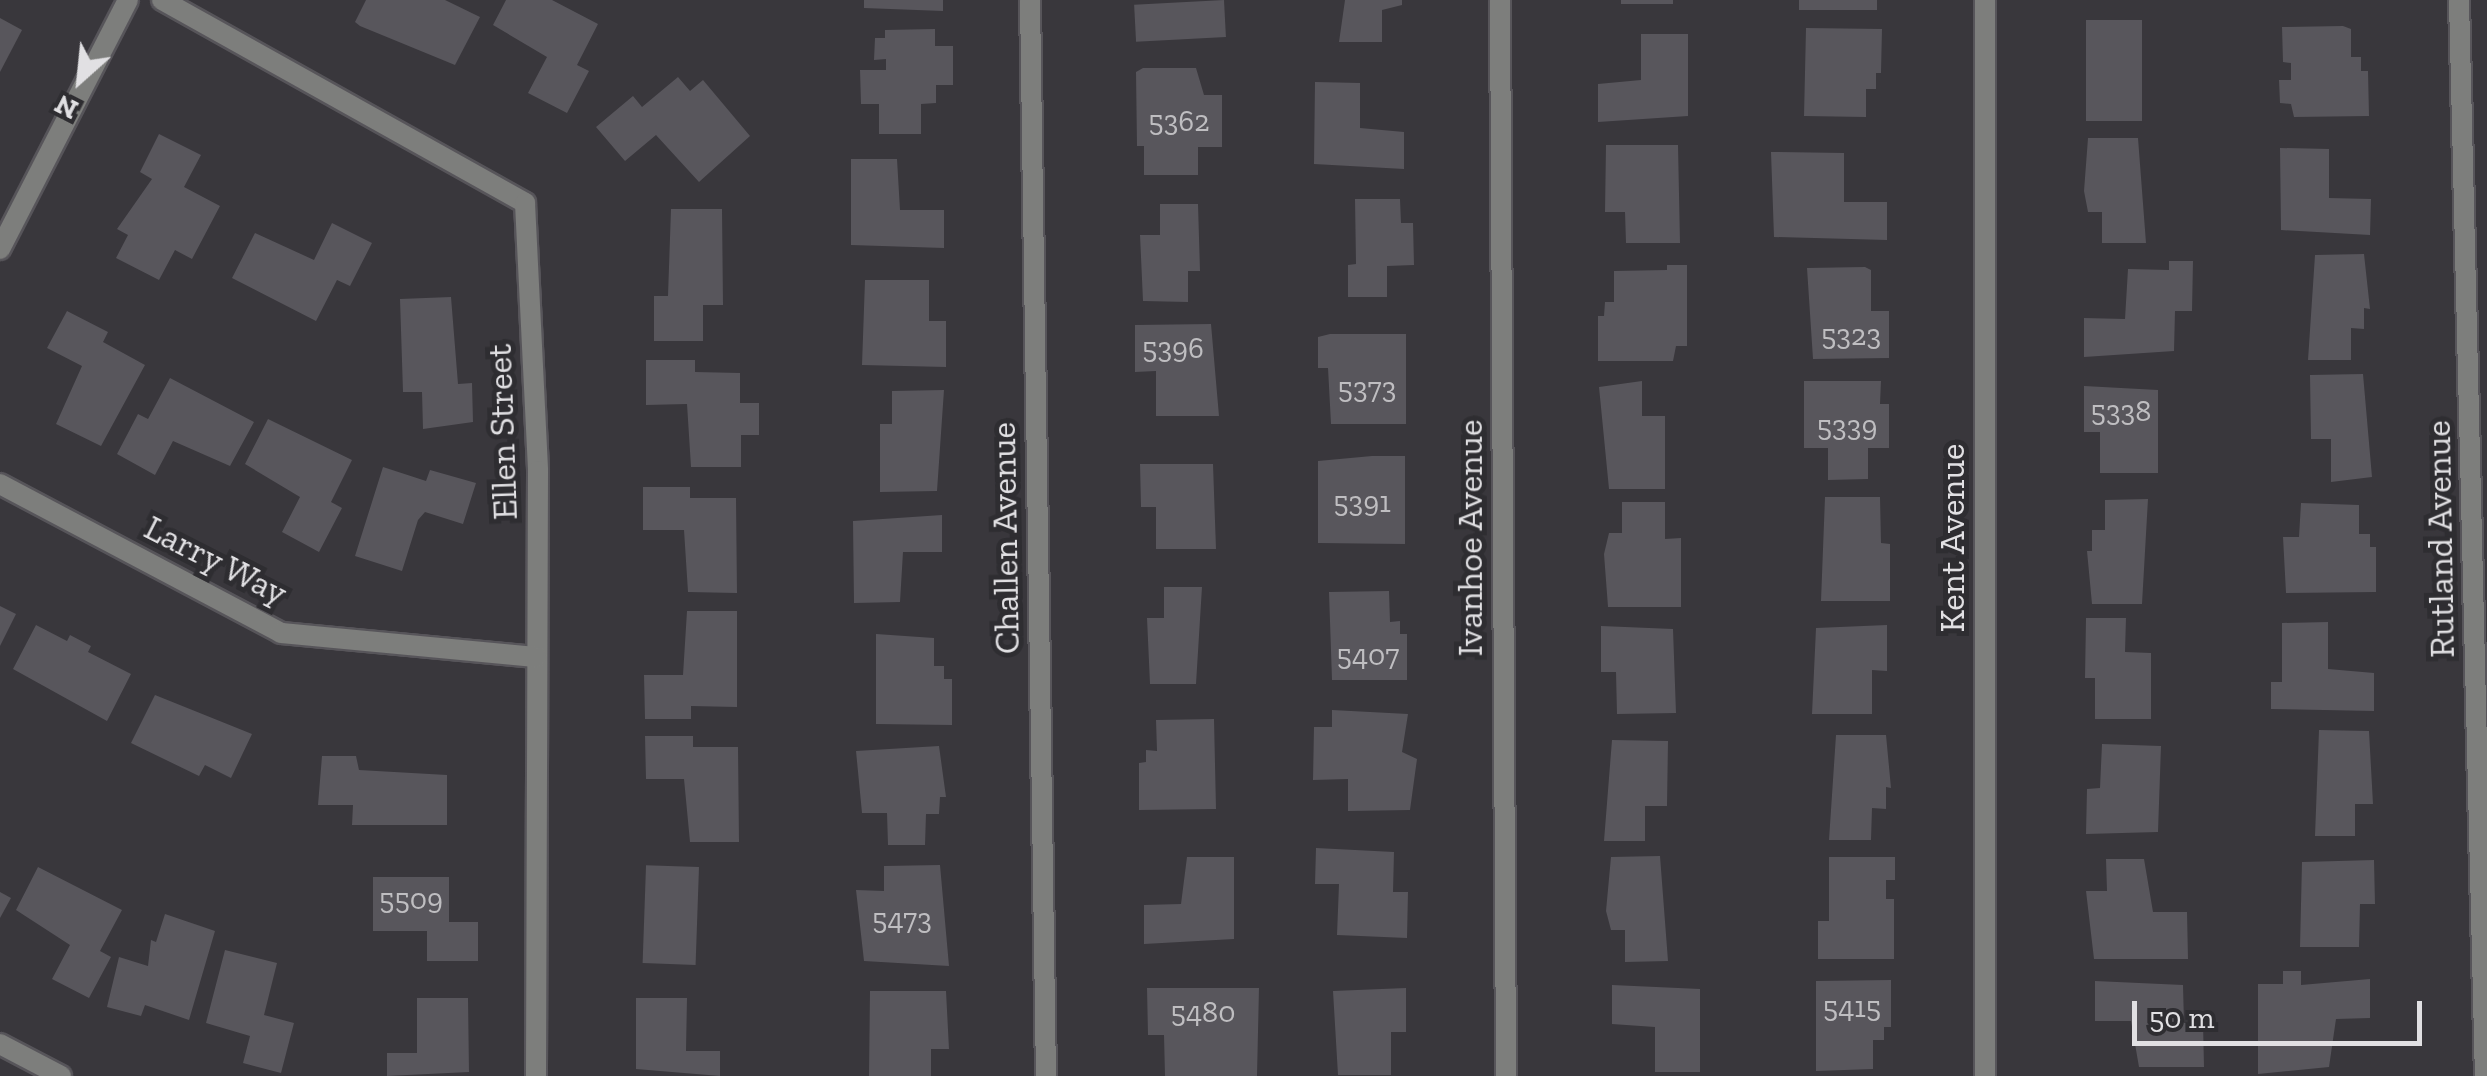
<!DOCTYPE html>
<style>
body{margin:0}
#map{position:relative;width:2487px;height:1076px;overflow:hidden;background:#39373c;font-family:"Zilla Slab",serif}
div>[style]{position:absolute}
[style*='--x']{left:calc(var(--x)*1px);top:calc(var(--y)*1px);width:calc(var(--w)*1px);rotate:calc(var(--a)*1deg)}
.building>*{inset:0;background:#58565c;transform-origin:0 0}
.roads{filter:drop-shadow(2px 0 #57555a) drop-shadow(-2px 0 #57555a) drop-shadow(0 2px #57555a) drop-shadow(0 -2px #57555a)}
.minor>*{height:20px;margin:-10px;padding:0 10px;transform-origin:10px;border-radius:10px;background:#7d7e7c}
.tertiary>*{height:20px;margin:-10px;padding:0 10px;transform-origin:10px;border-radius:10px;background:#7d7e7c}
span{translate:-50% -50%;white-space:nowrap;text-align:center;line-height:1.15;-webkit-text-stroke:10px #2e2d31;paint-order:stroke}
.number-label{font-size:30px;color:#bfbec1}
.number-label span{-webkit-text-stroke-width:0}
.street-label{font-size:35px;color:#e1e0e3}
.north{position:absolute;left:30px;top:30px;width:100px;height:100px;-webkit-text-stroke:8px #2e2d31;paint-order:stroke;rotate:207deg;font-size:28px;font-weight:700;line-height:40px;text-align:center;color:#e1e0e3}
.north::after{content:'';display:block;margin:auto;width:35px;height:45px;background:#e1e0e3;clip-path:polygon(50% 0,100% 100%,50% 72%,0 100%)}
.scale{position:absolute;left:2132px;top:1001px;width:290px;height:45px;box-sizing:border-box;border:5px solid #e1e0e3;border-top:0;padding-left:12px;font-size:30px;line-height:35px;white-space:nowrap;color:#e1e0e3;-webkit-text-stroke:8px #2e2d31;paint-order:stroke}
</style>
<div id="map">
<div class="building">
<i style="clip-path:polygon(366px 0,445px 0,480px 17px,455px 65px,360px 26px,355px 22px)"></i>
<i style="clip-path:polygon(506px 0,552px 0,598px 24px,577px 65px,589px 71px,567px 113px,528px 93px,547px 57px,493px 25px)"></i>
<i style="clip-path:polygon(864px 0,943px 0,943px 11px,864px 8px)"></i>
<i style="left:1224px;top:0;width:37px;height:90px;rotate:87deg"></i>
<i style="clip-path:polygon(1345px 0,1402px 0,1402px 5px,1382px 10px,1382px 42px,1339px 42px)"></i>
<i style="left:1621px;top:0;width:52px;height:4px"></i>
<i style="left:1799px;top:0;width:78px;height:10px"></i>
<i style="clip-path:polygon(0 18px,22px 30px,0 72px)"></i>
<i style="left:2086px;top:20px;width:56px;height:101px"></i>
<i style="clip-path:polygon(2343px 26px,2351px 29px,2351px 57px,2361px 57px,2361px 71px,2368px 71px,2369px 116px,2294px 117px,2291px 104px,2280px 103px,2279px 80px,2291px 80px,2291px 63px,2283px 62px,2282px 27px)"></i>
<i style="clip-path:polygon(1806px 28px,1882px 29px,1881px 73px,1876px 73px,1876px 89px,1866px 89px,1866px 117px,1804px 116px)"></i>
<i style="clip-path:polygon(935px 29px,935px 46px,953px 46px,953px 85px,936px 85px,936px 103px,921px 104px,921px 134px,879px 134px,879px 104px,861px 104px,860px 70px,886px 70px,886px 59px,874px 60px,875px 38px,885px 38px,885px 30px)"></i>
<i style="clip-path:polygon(1641px 34px,1688px 34px,1688px 116px,1598px 122px,1598px 84px,1641px 80px)"></i>
<i style="clip-path:polygon(1143px 68px,1196px 68px,1204px 95px,1222px 95px,1222px 147px,1198px 147px,1198px 175px,1144px 175px,1144px 146px,1137px 146px,1136px 72px)"></i>
<i style="clip-path:polygon(678px 77px,690px 91px,703px 80px,750px 136px,699px 182px,656px 135px,625px 161px,596px 127px,633px 96px,642px 107px)"></i>
<i style="clip-path:polygon(1315px 82px,1360px 83px,1360px 128px,1404px 132px,1404px 169px,1314px 164px)"></i>
<i style="clip-path:polygon(159px 134px,201px 155px,184px 187px,220px 206px,192px 259px,175px 250px,159px 280px,116px 258px,128px 235px,117px 229px,152px 179px,140px 172px)"></i>
<i style="clip-path:polygon(2088px 138px,2138px 138px,2146px 243px,2102px 243px,2102px 212px,2088px 212px,2084px 191px)"></i>
<i style="clip-path:polygon(1606px 145px,1678px 145px,1680px 243px,1626px 243px,1625px 212px,1605px 212px)"></i>
<i style="clip-path:polygon(2280px 148px,2329px 149px,2329px 198px,2371px 199px,2370px 235px,2281px 230px)"></i>
<i style="clip-path:polygon(1771px 152px,1844px 153px,1844px 202px,1887px 202px,1887px 240px,1774px 237px)"></i>
<i style="clip-path:polygon(851px 159px,897px 159px,900px 210px,944px 210px,944px 248px,851px 245px)"></i>
<i style="clip-path:polygon(1355px 199px,1400px 199px,1401px 223px,1413px 223px,1414px 265px,1387px 266px,1387px 297px,1348px 297px,1348px 265px,1356px 264px)"></i>
<i style="clip-path:polygon(1160px 204px,1198px 204px,1200px 271px,1188px 271px,1188px 302px,1143px 301px,1140px 235px,1160px 235px)"></i>
<i style="clip-path:polygon(671px 209px,722px 209px,723px 305px,703px 305px,703px 341px,654px 341px,654px 296px,668px 296px)"></i>
<i style="clip-path:polygon(332px 223px,372px 243px,350px 286px,337px 280px,316px 321px,232px 278px,255px 233px,314px 260px)"></i>
<i style="clip-path:polygon(2364px 254px,2370px 309px,2364px 308px,2364px 329px,2351px 328px,2351px 360px,2308px 360px,2315px 255px)"></i>
<i style="clip-path:polygon(2169px 261px,2193px 261px,2192px 311px,2175px 311px,2174px 351px,2084px 357px,2084px 318px,2125px 319px,2128px 269px,2169px 270px)"></i>
<i style="clip-path:polygon(1667px 265px,1687px 265px,1687px 346px,1676px 346px,1673px 361px,1598px 361px,1598px 316px,1604px 316px,1605px 302px,1614px 302px,1614px 271px,1667px 270px)"></i>
<i style="clip-path:polygon(1865px 267px,1871px 270px,1871px 311px,1889px 311px,1889px 358px,1813px 359px,1807px 268px)"></i>
<i style="clip-path:polygon(865px 280px,929px 280px,929px 321px,946px 321px,946px 367px,862px 365px)"></i>
<i style="clip-path:polygon(451px 297px,458px 384px,472px 383px,473px 422px,423px 429px,422px 392px,403px 392px,400px 299px)"></i>
<i style="clip-path:polygon(67px 311px,108px 332px,103px 342px,145px 365px,101px 446px,56px 424px,82px 366px,47px 348px)"></i>
<i style="clip-path:polygon(1211px 324px,1219px 416px,1156px 416px,1156px 371px,1135px 372px,1135px 325px)"></i>
<i style="clip-path:polygon(1330px 334px,1406px 334px,1406px 424px,1331px 424px,1328px 368px,1318px 368px,1318px 337px)"></i>
<i style="clip-path:polygon(646px 360px,695px 360px,695px 372px,740px 373px,740px 403px,759px 403px,759px 435px,741px 435px,741px 467px,691px 467px,687px 404px,646px 405px)"></i>
<i style="clip-path:polygon(2363px 374px,2372px 477px,2331px 482px,2331px 439px,2311px 439px,2310px 375px)"></i>
<i style="clip-path:polygon(170px 378px,254px 422px,230px 466px,173px 441px,155px 475px,117px 454px,138px 414px,148px 419px)"></i>
<i style="clip-path:polygon(1642px 381px,1642px 416px,1665px 416px,1665px 489px,1609px 489px,1599px 387px)"></i>
<i style="clip-path:polygon(1804px 381px,1881px 381px,1880px 404px,1889px 404px,1889px 448px,1868px 448px,1868px 479px,1828px 480px,1828px 448px,1804px 448px)"></i>
<i style="clip-path:polygon(2084px 386px,2158px 390px,2158px 473px,2100px 473px,2100px 432px,2084px 432px)"></i>
<i style="clip-path:polygon(944px 390px,937px 491px,880px 492px,880px 424px,892px 424px,892px 391px)"></i>
<i style="clip-path:polygon(268px 419px,352px 460px,331px 502px,342px 508px,319px 552px,282px 532px,300px 497px,245px 464px)"></i>
<i style="clip-path:polygon(1372px 456px,1405px 456px,1405px 544px,1318px 543px,1318px 461px)"></i>
<i style="clip-path:polygon(1140px 464px,1213px 464px,1216px 549px,1156px 549px,1156px 507px,1141px 507px)"></i>
<i style="clip-path:polygon(383px 467px,426px 481px,430px 470px,476px 483px,463px 524px,425px 512px,418px 520px,402px 571px,355px 556px)"></i>
<i style="clip-path:polygon(643px 487px,690px 487px,690px 498px,736px 498px,737px 593px,688px 592px,684px 530px,643px 530px)"></i>
<i style="clip-path:polygon(1825px 497px,1880px 497px,1881px 543px,1890px 544px,1890px 601px,1821px 601px)"></i>
<i style="clip-path:polygon(2148px 499px,2142px 604px,2092px 604px,2087px 551px,2092px 551px,2092px 530px,2105px 530px,2105px 500px)"></i>
<i style="clip-path:polygon(1622px 502px,1665px 502px,1665px 539px,1681px 538px,1681px 607px,1608px 607px,1604px 554px,1609px 533px,1622px 533px)"></i>
<i style="clip-path:polygon(2301px 503px,2359px 505px,2359px 534px,2370px 534px,2370px 547px,2376px 547px,2376px 592px,2286px 593px,2283px 537px,2299px 537px)"></i>
<i style="clip-path:polygon(942px 515px,942px 552px,903px 552px,900px 602px,854px 603px,853px 521px)"></i>
<i style="clip-path:polygon(1164px 587px,1202px 587px,1196px 684px,1150px 684px,1147px 618px,1164px 618px)"></i>
<i style="clip-path:polygon(1389px 591px,1390px 622px,1400px 621px,1400px 634px,1407px 634px,1407px 680px,1332px 680px,1329px 592px)"></i>
<i style="clip-path:polygon(0 606px,16px 614px,0 646px)"></i>
<i style="clip-path:polygon(687px 611px,737px 611px,737px 707px,691px 706px,691px 719px,645px 719px,644px 675px,683px 675px)"></i>
<i style="clip-path:polygon(2086px 618px,2126px 618px,2125px 652px,2151px 653px,2151px 719px,2095px 719px,2095px 678px,2085px 678px)"></i>
<i style="clip-path:polygon(2328px 622px,2328px 669px,2374px 673px,2374px 711px,2271px 709px,2271px 682px,2282px 682px,2282px 623px)"></i>
<i style="clip-path:polygon(36px 625px,67px 641px,70px 635px,91px 646px,88px 652px,131px 674px,107px 721px,13px 669px)"></i>
<i style="clip-path:polygon(1887px 625px,1887px 671px,1872px 670px,1872px 714px,1812px 714px,1816px 628px)"></i>
<i style="clip-path:polygon(1601px 626px,1673px 629px,1676px 713px,1617px 714px,1616px 672px,1601px 672px)"></i>
<i style="clip-path:polygon(876px 634px,934px 638px,934px 666px,944px 666px,944px 679px,952px 679px,952px 725px,876px 724px)"></i>
<i style="clip-path:polygon(155px 695px,252px 734px,231px 778px,205px 765px,199px 776px,131px 743px)"></i>
<i style="clip-path:polygon(1332px 710px,1408px 714px,1402px 752px,1417px 759px,1410px 810px,1348px 811px,1348px 779px,1313px 780px,1314px 727px,1332px 727px)"></i>
<i style="clip-path:polygon(1214px 719px,1216px 809px,1139px 810px,1139px 763px,1146px 762px,1146px 750px,1157px 751px,1156px 720px)"></i>
<i style="clip-path:polygon(2319px 730px,2369px 731px,2373px 804px,2355px 804px,2355px 836px,2315px 836px)"></i>
<i style="clip-path:polygon(1836px 735px,1886px 735px,1891px 788px,1886px 787px,1886px 809px,1872px 808px,1871px 840px,1829px 840px)"></i>
<i style="clip-path:polygon(645px 736px,693px 736px,693px 747px,738px 747px,739px 842px,690px 842px,684px 779px,646px 779px)"></i>
<i style="clip-path:polygon(1612px 740px,1668px 741px,1667px 806px,1645px 806px,1645px 841px,1604px 841px)"></i>
<i style="clip-path:polygon(2102px 744px,2161px 746px,2158px 832px,2086px 834px,2087px 789px,2100px 788px)"></i>
<i style="clip-path:polygon(939px 746px,946px 797px,940px 797px,939px 814px,926px 814px,925px 845px,888px 845px,887px 813px,862px 813px,856px 751px)"></i>
<i style="clip-path:polygon(322px 756px,356px 756px,359px 770px,447px 775px,447px 825px,352px 825px,353px 805px,318px 805px)"></i>
<i style="clip-path:polygon(1316px 848px,1394px 852px,1393px 892px,1408px 892px,1407px 938px,1337px 935px,1339px 884px,1315px 884px)"></i>
<i style="clip-path:polygon(1660px 856px,1668px 961px,1625px 962px,1625px 930px,1611px 930px,1606px 911px,1611px 857px)"></i>
<i style="clip-path:polygon(1187px 857px,1234px 857px,1234px 939px,1144px 944px,1144px 905px,1181px 904px)"></i>
<i style="clip-path:polygon(1829px 857px,1895px 857px,1895px 880px,1886px 880px,1886px 899px,1894px 899px,1894px 959px,1818px 959px,1818px 921px,1829px 921px)"></i>
<i style="clip-path:polygon(2106px 859px,2144px 859px,2153px 912px,2187px 912px,2188px 959px,2094px 959px,2086px 891px,2107px 891px)"></i>
<i style="clip-path:polygon(2374px 860px,2375px 904px,2360px 904px,2359px 947px,2300px 947px,2302px 862px)"></i>
<i style="clip-path:polygon(940px 865px,949px 966px,864px 961px,856px 890px,884px 891px,884px 866px)"></i>
<i style="clip-path:polygon(38px 867px,122px 910px,100px 951px,111px 957px,89px 998px,52px 979px,70px 945px,16px 910px)"></i>
<i style="left:699px;top:867px;width:98px;height:53px;rotate:92deg"></i>
<i style="clip-path:polygon(373px 877px,449px 877px,449px 922px,478px 922px,478px 961px,427px 961px,427px 931px,373px 931px)"></i>
<i style="clip-path:polygon(0 892px,11px 898px,0 918px)"></i>
<i style="clip-path:polygon(165px 914px,215px 931px,189px 1020px,145px 1005px,141px 1016px,107px 1007px,119px 957px,148px 966px,151px 940px,156px 942px)"></i>
<i style="clip-path:polygon(225px 950px,277px 963px,264px 1015px,294px 1023px,281px 1073px,243px 1063px,250px 1036px,206px 1023px)"></i>
<i style="clip-path:polygon(2283px 971px,2301px 971px,2301px 985px,2370px 979px,2370px 1018px,2336px 1019px,2329px 1067px,2258px 1074px,2258px 984px,2283px 984px)"></i>
<i style="clip-path:polygon(1891px 980px,1891px 1027px,1884px 1027px,1884px 1040px,1873px 1040px,1873px 1069px,1816px 1071px,1816px 981px)"></i>
<i style="clip-path:polygon(2095px 981px,2183px 985px,2184px 1023px,2203px 1022px,2204px 1067px,2139px 1067px,2131px 1021px,2095px 1021px)"></i>
<i style="clip-path:polygon(1612px 985px,1700px 989px,1700px 1072px,1655px 1072px,1655px 1027px,1612px 1024px)"></i>
<i style="clip-path:polygon(1147px 988px,1259px 988px,1257px 1076px,1165px 1076px,1164px 1035px,1148px 1035px)"></i>
<i style="clip-path:polygon(1406px 988px,1406px 1032px,1391px 1032px,1391px 1075px,1338px 1075px,1333px 991px)"></i>
<i style="clip-path:polygon(870px 991px,946px 991px,949px 1049px,931px 1049px,931px 1076px,869px 1076px)"></i>
<i style="clip-path:polygon(417px 998px,468px 998px,469px 1072px,387px 1076px,387px 1053px,417px 1053px)"></i>
<i style="clip-path:polygon(636px 998px,687px 998px,686px 1051px,720px 1051px,720px 1076px,636px 1069px)"></i>
</div>
<div class="roads">
<div class="minor">
<i style="--x:162;--y:0;--w:416;--a:29.2"></i>
<i style="--x:525;--y:203;--w:268;--a:87.2"></i>
<i style="--x:538;--y:471;--w:605;--a:90.19"></i>
<i style="--x:1500;--y:0;--w:1076;--a:89.68"></i>
<i style="--x:2459;--y:0;--w:1076;--a:88.62"></i>
<i style="--x:0;--y:249;--w:280;--a:-62.8"></i>
<i style="--x:0;--y:484;--w:318;--a:27.9"></i>
<i style="--x:281;--y:633;--w:256;--a:5.4"></i>
<i style="--x:0;--y:1044;--w:69;--a:27.7"></i>
<i style="--x:1985;--y:1076;--w:1076;--a:-90"></i>
</div>
<div class="tertiary">
<i style="--x:1030;--y:0;--w:1076;--a:89.15"></i>
</div>
</div>
<div class="number-label">
<span style="left:1179px;top:121px">5362</span>
<span style="left:1851px;top:335px">5323</span>
<span style="left:1173px;top:348px">5396</span>
<span style="left:1367px;top:388px">5373</span>
<span style="left:2121px;top:411px">5338</span>
<span style="left:1847px;top:426px">5339</span>
<span style="left:1362px;top:502px">5391</span>
<span style="left:1368px;top:655px">5407</span>
<span style="left:411px;top:899px">5509</span>
<span style="left:902px;top:919px">5473</span>
<span style="left:1852px;top:1007px">5415</span>
<span style="left:1203px;top:1012px">5480</span>
</div>
<div class="street-label">
<span style="left:502px;top:432px;rotate:-92deg">Ellen Street</span>
<span style="left:1005px;top:538px;rotate:-91deg">Challen Avenue</span>
<span style="left:1470px;top:538px;rotate:-90deg">Ivanhoe Avenue</span>
<span style="left:1952px;top:538px;rotate:-90deg">Kent Avenue</span>
<span style="left:2440px;top:539px;rotate:-91deg">Rutland Avenue</span>
<span style="left:216px;top:560px;rotate:27deg">Larry Way</span>
</div>
<div class="north">N</div>
<div class="scale">50 m</div>
</div>
